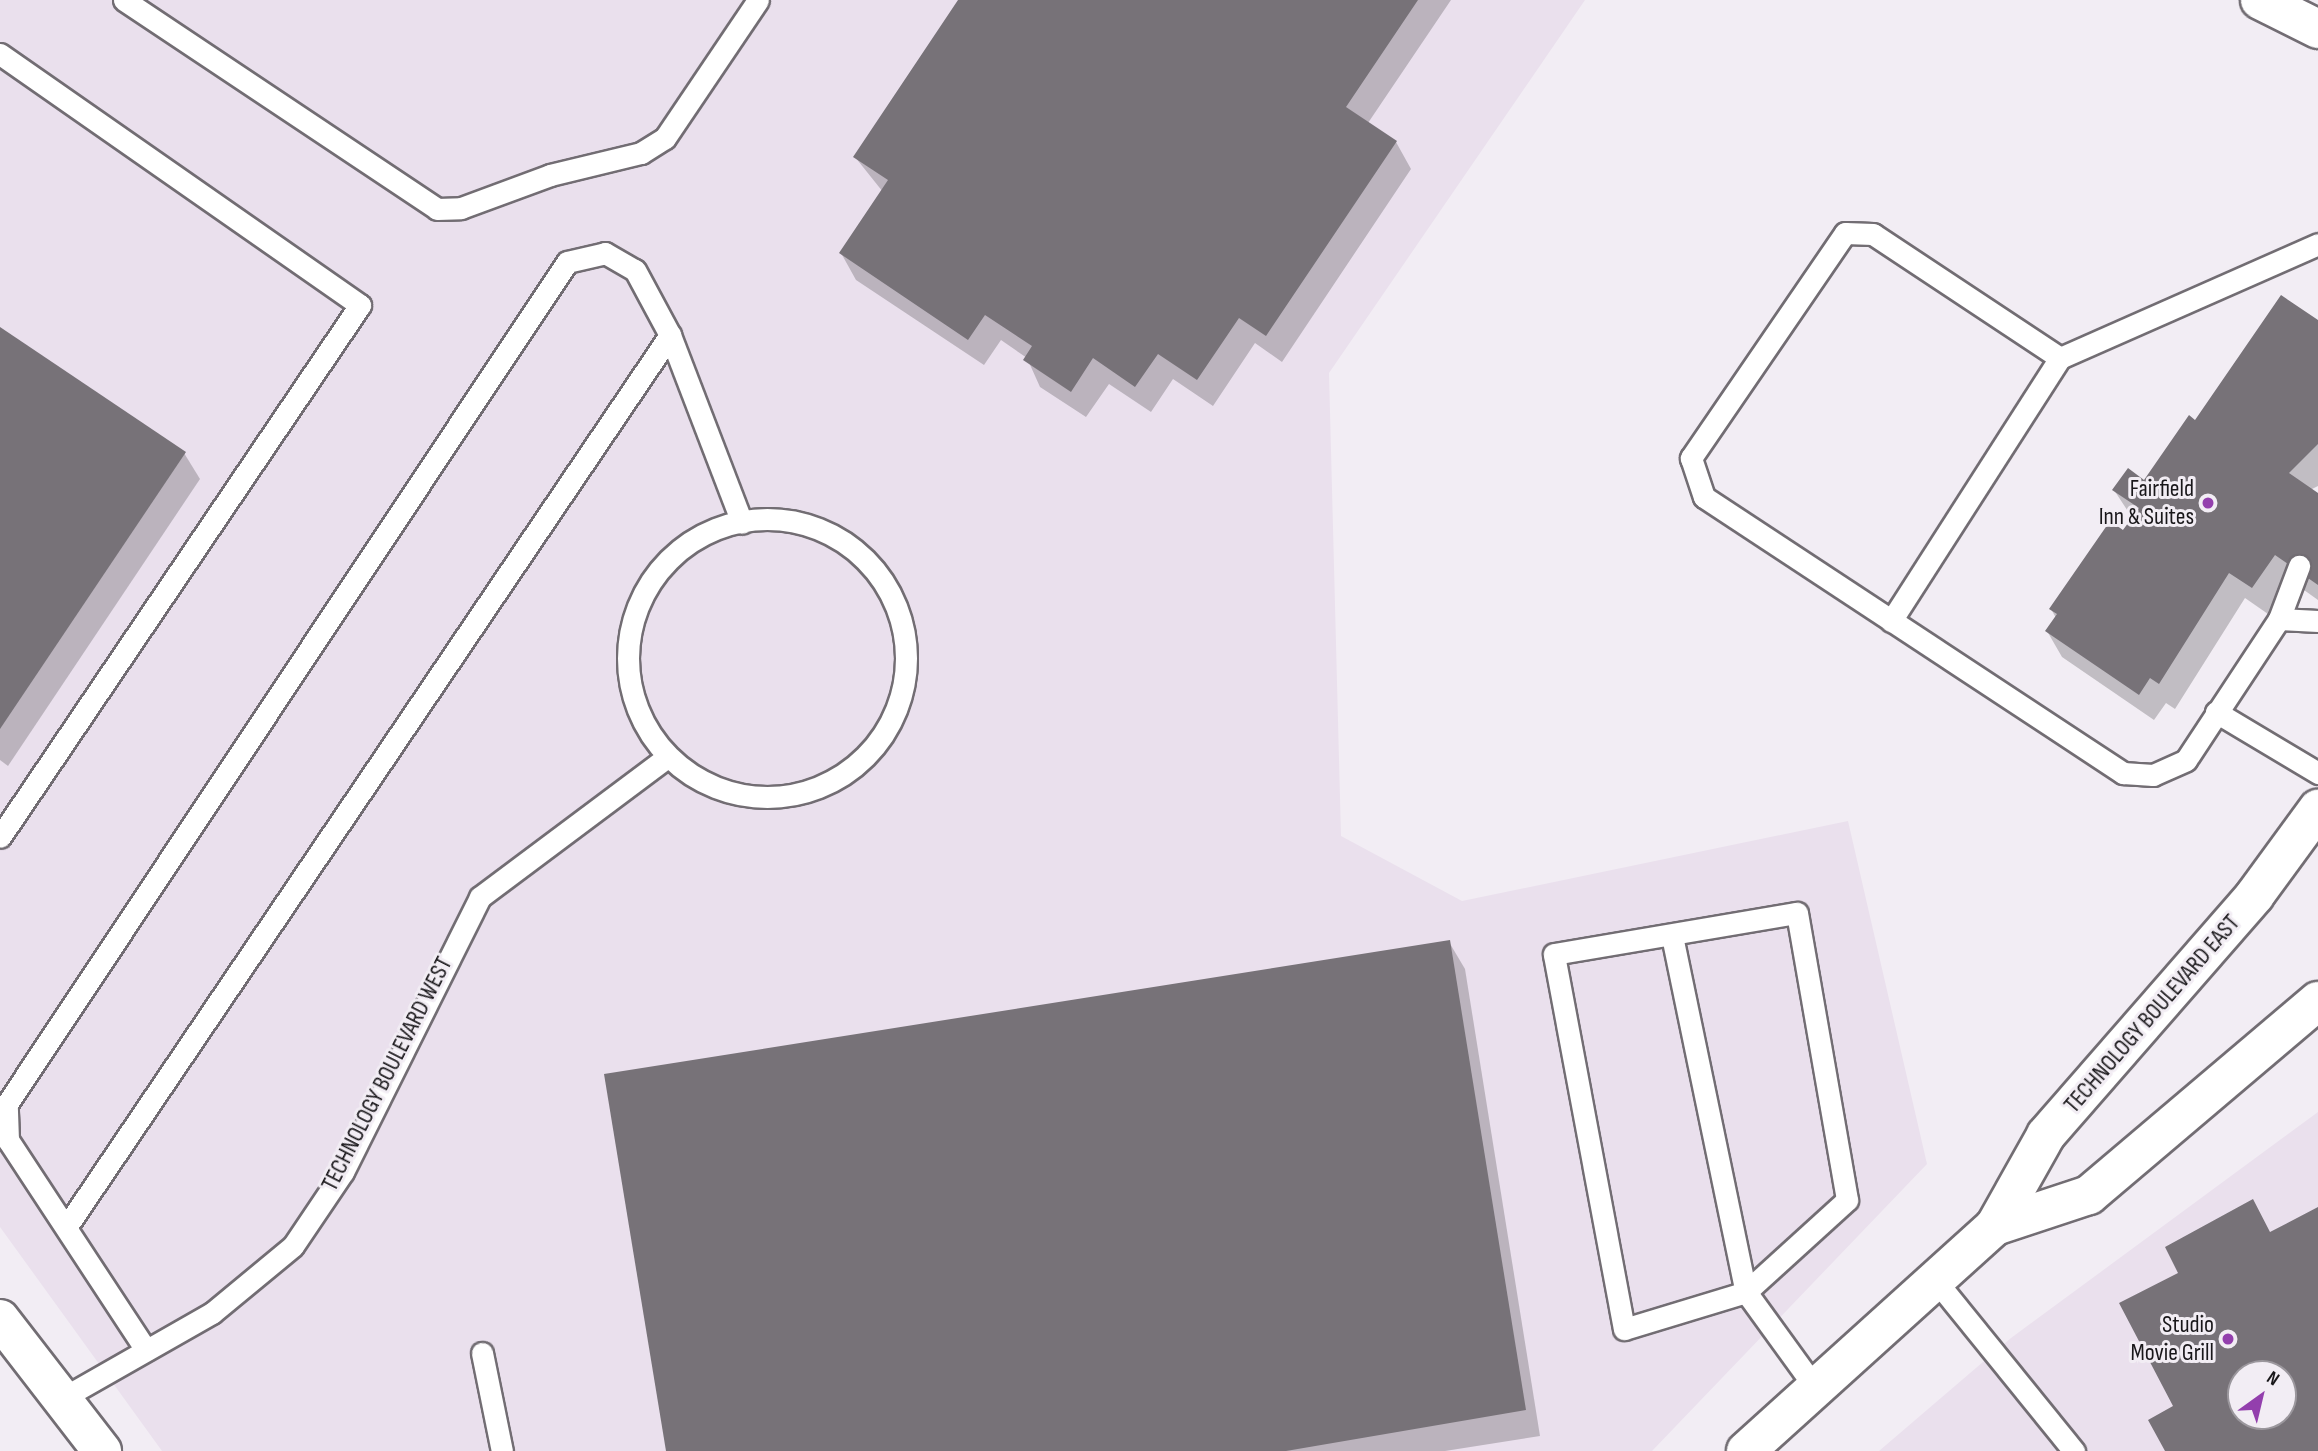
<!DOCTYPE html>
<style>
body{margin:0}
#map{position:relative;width:2318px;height:1451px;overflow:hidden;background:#f2edf4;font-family:"Sofia Sans Condensed",sans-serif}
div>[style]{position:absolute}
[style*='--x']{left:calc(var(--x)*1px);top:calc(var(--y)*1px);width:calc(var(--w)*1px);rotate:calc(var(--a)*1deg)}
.built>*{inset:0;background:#eae0ed}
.shadow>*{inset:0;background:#0003}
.building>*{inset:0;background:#777278}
.roads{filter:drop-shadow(2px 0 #726d73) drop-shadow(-2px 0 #726d73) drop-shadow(0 2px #726d73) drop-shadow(0 -2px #726d73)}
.lane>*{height:21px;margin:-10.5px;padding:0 10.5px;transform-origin:10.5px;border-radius:10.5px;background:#fff}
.lane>.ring{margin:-10.5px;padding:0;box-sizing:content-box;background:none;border:21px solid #fff;border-radius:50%}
.street>*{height:38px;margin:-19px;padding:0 19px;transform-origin:19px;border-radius:19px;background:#fff}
.dots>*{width:19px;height:19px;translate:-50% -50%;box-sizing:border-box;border:4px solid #f2edf4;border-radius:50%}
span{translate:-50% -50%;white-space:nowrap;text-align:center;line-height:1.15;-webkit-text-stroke:6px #f2edf4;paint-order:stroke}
.poi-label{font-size:24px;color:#19171a}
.right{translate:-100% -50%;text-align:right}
.street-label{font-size:24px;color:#19171a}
.north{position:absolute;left:2227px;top:1360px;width:70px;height:70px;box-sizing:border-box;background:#f2edf4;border:2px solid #9b979d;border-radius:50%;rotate:34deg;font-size:19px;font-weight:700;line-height:28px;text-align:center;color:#19171a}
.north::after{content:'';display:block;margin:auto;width:24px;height:32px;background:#933fad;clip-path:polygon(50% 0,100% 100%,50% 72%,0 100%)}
</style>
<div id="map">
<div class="built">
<i style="clip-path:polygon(0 0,1585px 0,1329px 373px,1341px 836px,1462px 901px,1848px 821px,1927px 1164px,1652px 1451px,162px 1451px,0 1227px)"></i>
<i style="clip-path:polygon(evenodd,2318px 1112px,2318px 1451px,1879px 1451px,2011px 1338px,2318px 1112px,2241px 1374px,2283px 1374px,2283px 1416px,2241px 1416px,2241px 1374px)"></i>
</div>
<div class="shadow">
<i style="clip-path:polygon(961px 0,1451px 0,1368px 123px,1396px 142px,1411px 169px,1282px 362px,1255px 343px,1213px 406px,1173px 379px,1151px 412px,1109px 384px,1086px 417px,1040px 387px,1027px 358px,1001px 340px,984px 365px,856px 280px,841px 253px,883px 192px,855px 157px)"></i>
<i style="clip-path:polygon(2318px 323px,2318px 486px,2310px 490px,2318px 495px,2318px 600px,2290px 580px,2268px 614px,2245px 598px,2175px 709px,2166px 703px,2154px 720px,2062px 657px,2047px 631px,2056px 618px,2051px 609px,2133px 519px,2114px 490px,2145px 483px,2196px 422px)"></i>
<i style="clip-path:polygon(0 329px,184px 453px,200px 479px,8px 766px,0 760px)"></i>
<i style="clip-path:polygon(1449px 942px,1465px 969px,1540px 1436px,1445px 1451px,667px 1451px)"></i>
</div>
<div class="building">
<i style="clip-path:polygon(958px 0,1418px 0,1346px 107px,1397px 141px,1266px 336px,1239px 318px,1197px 380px,1158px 354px,1135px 387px,1093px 358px,1071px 392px,1023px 360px,1032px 346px,985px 315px,968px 340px,839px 253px,888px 180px,853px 157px)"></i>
<i style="clip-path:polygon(2281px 295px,2318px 320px,2318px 444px,2289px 473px,2318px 493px,2318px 585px,2275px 555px,2252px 588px,2229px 573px,2159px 684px,2150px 678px,2139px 695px,2045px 631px,2057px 614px,2049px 609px,2110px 521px,2123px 530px,2139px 508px,2112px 490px,2128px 468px,2144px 480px,2189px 415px,2195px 420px)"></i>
<i style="clip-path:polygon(0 327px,186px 452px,0 729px)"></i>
<i style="clip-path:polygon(1450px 940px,1526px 1410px,1286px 1451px,666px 1451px,604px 1074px)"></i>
<i style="clip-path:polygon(evenodd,2253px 1199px,2270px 1232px,2318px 1207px,2318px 1451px,2165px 1451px,2148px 1420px,2173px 1406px,2119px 1303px,2178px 1273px,2165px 1247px,2253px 1199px,2241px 1374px,2283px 1374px,2283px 1416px,2241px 1416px,2241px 1374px)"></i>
</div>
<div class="roads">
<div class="lane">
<i style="--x:124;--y:0;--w:376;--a:33.7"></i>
<i style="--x:437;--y:209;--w:24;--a:-2"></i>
<i style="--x:461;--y:208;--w:95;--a:-20.3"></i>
<i style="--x:550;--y:175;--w:94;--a:-13.6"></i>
<i style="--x:641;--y:153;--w:28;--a:-32"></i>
<i style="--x:665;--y:138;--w:166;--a:-56"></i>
<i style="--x:0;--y:54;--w:439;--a:34.9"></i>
<i style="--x:360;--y:305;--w:642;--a:124.09"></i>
<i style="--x:2060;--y:358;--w:224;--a:-146.5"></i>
<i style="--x:1873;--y:234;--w:28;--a:-178"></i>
<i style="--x:1845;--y:233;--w:273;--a:124.4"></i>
<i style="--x:1691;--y:458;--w:41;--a:71.6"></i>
<i style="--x:1704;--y:497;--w:502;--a:33.37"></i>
<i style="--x:2123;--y:773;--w:30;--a:4"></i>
<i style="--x:2153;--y:775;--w:36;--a:-24"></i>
<i style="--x:2186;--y:760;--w:169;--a:-56.6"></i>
<i style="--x:2279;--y:619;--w:39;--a:3"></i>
<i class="ring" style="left:628px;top:519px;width:257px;height:257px"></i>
<i style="--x:2279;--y:619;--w:57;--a:-69.3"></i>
<i style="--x:1891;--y:621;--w:313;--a:-57.3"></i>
<i style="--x:2060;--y:358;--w:282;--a:-23.8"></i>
<i style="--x:2216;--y:712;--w:119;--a:30.9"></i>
<i style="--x:1797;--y:913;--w:291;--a:80.1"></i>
<i style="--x:1847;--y:1200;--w:137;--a:137.7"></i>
<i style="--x:1746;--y:1292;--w:127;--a:163.1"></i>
<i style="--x:1624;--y:1329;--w:381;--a:-100.6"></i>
<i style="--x:1554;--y:954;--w:246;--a:-9.6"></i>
<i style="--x:1672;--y:936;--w:364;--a:78.3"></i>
<i style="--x:1746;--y:1292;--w:121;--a:54.1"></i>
<i style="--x:67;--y:1226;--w:1076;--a:-55.91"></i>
<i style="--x:1937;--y:1282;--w:218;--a:51"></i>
<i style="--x:146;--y:1350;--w:251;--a:-123.3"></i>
<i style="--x:8;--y:1140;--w:36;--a:-92"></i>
<i style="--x:7;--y:1104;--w:1011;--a:-56.37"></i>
<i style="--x:567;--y:262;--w:39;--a:-13"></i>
<i style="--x:605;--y:253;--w:34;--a:30"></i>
<i style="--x:635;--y:270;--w:74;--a:61.7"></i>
<i style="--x:670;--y:335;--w:201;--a:69"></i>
<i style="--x:482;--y:1353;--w:100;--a:78.5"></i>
<i style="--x:61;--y:1399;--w:174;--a:-29.7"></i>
<i style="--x:212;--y:1313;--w:105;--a:-39.6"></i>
<i style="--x:293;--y:1246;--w:89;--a:-56"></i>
<i style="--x:343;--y:1172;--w:307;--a:-63.5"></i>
<i style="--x:480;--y:897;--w:234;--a:-36.8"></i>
</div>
<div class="street">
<i style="--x:2260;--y:0;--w:65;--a:26.6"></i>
<i style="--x:1995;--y:1226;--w:99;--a:-18.3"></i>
<i style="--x:2089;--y:1195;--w:300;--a:-40.3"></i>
<i style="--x:0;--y:1319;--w:167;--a:52.3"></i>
<i style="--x:1746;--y:1451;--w:336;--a:-42.1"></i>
<i style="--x:1995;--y:1226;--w:104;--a:-60.7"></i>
<i style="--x:2046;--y:1135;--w:318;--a:-48.9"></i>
<i style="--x:2255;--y:895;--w:107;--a:-53.8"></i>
</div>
</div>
<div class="dots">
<i style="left:2208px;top:503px;background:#933fad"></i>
<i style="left:2228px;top:1339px;background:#933fad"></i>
</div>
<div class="poi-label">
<span class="right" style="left:2194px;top:503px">Fairfield<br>Inn &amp; Suites</span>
<span class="right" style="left:2214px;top:1339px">Studio<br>Movie Grill</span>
</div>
<div class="street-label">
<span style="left:2152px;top:1014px;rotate:-49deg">TECHNOLOGY BOULEVARD EAST</span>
<span style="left:387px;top:1074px;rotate:-63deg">TECHNOLOGY BOULEVARD WEST</span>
</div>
<div class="north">N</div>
</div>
